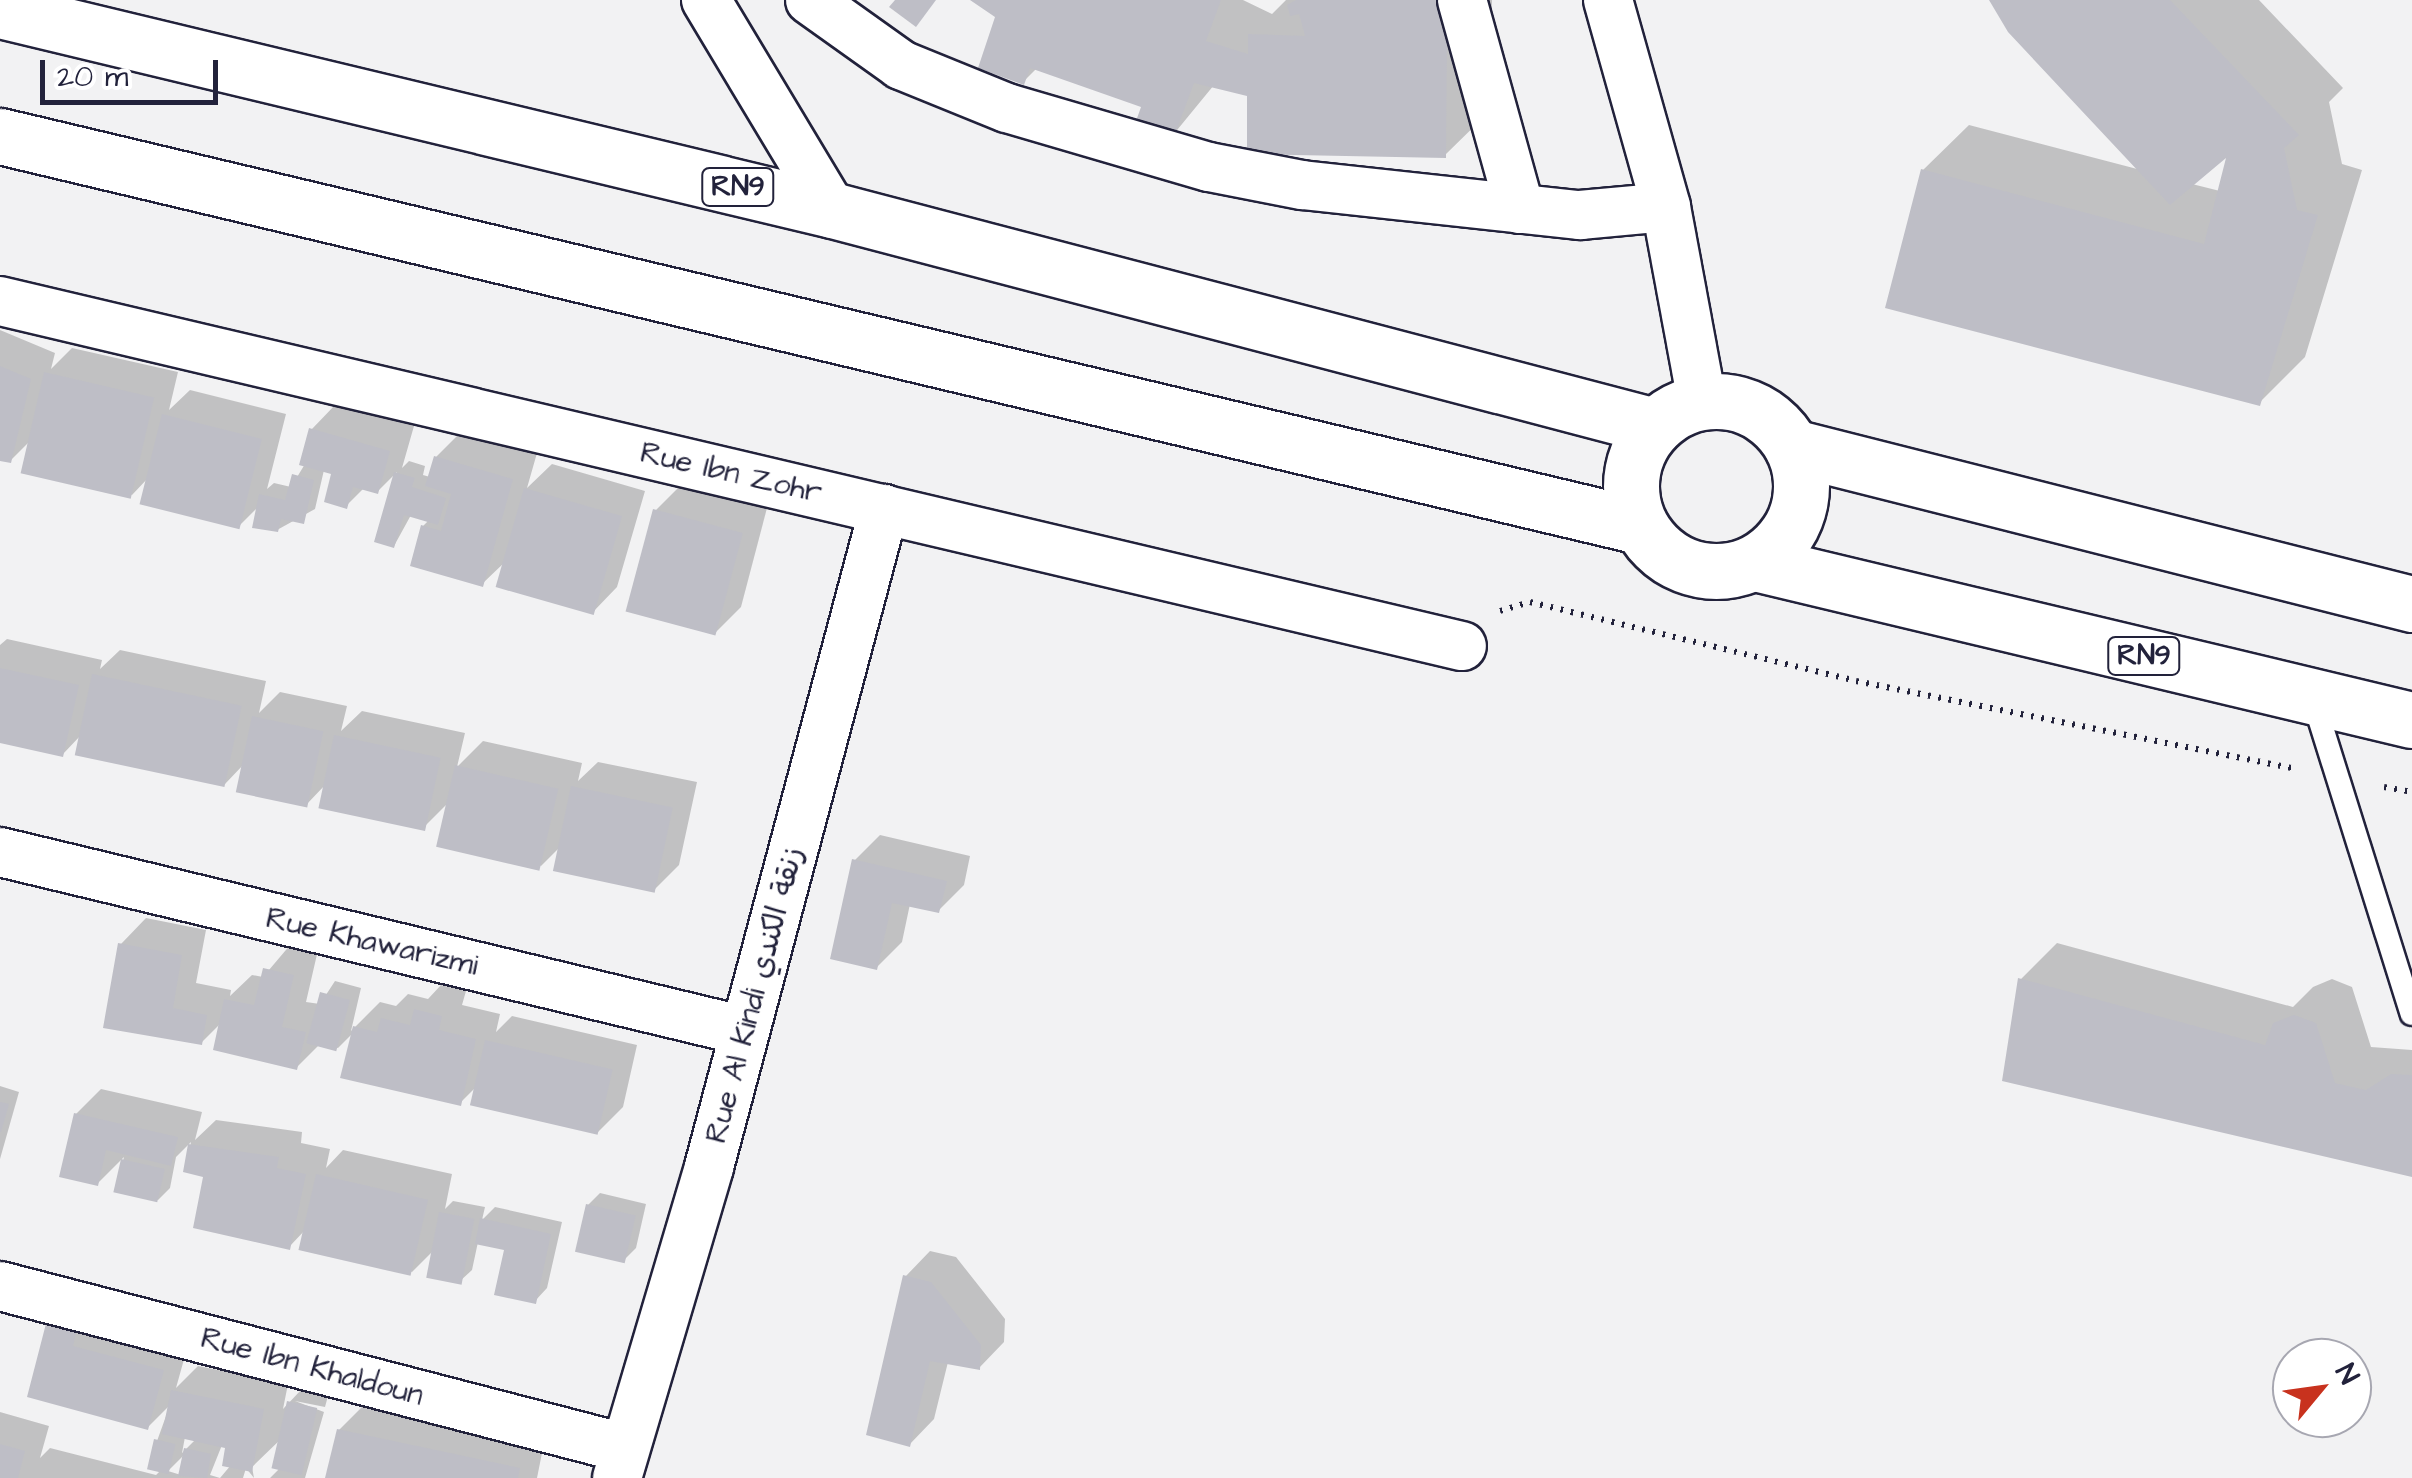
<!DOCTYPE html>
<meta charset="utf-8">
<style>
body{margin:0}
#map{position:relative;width:2412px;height:1478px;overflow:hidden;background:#f2f2f3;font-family:"Architects Daughter","Playpen Sans Arabic",sans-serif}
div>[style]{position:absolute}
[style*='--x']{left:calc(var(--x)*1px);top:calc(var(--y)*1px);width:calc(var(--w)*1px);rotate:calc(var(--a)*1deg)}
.shadow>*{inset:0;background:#0003}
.building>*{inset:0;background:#bebec6;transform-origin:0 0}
.path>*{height:6px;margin-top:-3px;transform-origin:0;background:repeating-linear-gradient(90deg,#22223b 0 2.5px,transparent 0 10.5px)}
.roads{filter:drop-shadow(2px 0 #22223b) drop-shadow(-2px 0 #22223b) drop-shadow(0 2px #22223b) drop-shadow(0 -2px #22223b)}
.lane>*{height:22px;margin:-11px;padding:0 11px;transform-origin:11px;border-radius:11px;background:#fff}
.street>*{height:48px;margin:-24px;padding:0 24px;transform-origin:24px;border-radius:24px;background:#fff}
.primary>*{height:55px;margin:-27.5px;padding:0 27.5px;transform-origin:27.5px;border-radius:27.5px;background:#fff}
.primary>.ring{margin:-27.5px;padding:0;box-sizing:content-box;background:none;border:55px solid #fff;border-radius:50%}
span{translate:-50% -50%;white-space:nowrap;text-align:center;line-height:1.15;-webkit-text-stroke:9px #fff;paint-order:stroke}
.shield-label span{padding:2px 8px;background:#fff;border:2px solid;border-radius:8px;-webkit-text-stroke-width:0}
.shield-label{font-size:28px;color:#22223b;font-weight:700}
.street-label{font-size:30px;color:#22223b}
.north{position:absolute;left:2272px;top:1338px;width:100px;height:100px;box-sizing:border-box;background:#fff;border:2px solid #a7a7b1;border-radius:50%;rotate:61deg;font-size:28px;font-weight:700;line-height:40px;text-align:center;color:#22223b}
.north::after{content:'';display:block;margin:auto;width:35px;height:45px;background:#c8321e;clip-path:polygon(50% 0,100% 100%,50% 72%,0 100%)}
.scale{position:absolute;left:40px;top:60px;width:178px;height:45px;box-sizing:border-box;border:5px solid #22223b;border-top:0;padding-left:12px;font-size:30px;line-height:35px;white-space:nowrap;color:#22223b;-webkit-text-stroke:8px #fff;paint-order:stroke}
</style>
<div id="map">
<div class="shadow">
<i style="clip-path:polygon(974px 0,1243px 0,1272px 14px,1286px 0,1492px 0,1491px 110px,1445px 155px,1250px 89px,1214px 85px,1173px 135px,1144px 105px,1037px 68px,1023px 82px,998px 16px)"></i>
<i style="clip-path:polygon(evenodd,1992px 0,2259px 0,2343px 88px,2329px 102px,2342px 164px,2362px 170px,2305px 357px,2259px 403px,1923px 170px,1969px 125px,2141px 170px,1992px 0,2230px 151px,2220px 191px,2192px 184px,2230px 151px)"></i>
<i style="clip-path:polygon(0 330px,55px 353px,51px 369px,72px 348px,178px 372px,169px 410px,190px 390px,286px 414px,267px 489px,274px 483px,291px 487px,305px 464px,311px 430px,336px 404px,414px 426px,402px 468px,409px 461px,425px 466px,423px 475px,430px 477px,436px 457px,461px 432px,537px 453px,527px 488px,552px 464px,645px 491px,617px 587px,592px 613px,506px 561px,482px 584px,423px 526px,429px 520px,411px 515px,394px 546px,377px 541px,397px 472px,377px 492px,364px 488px,346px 506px,334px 473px,324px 470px,315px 509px,277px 530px,259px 506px,239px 526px,149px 477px,132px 495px,32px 439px,11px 460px,0 458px)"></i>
<i style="clip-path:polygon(681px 485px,767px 508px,741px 607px,716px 632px,656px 510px)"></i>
<i style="clip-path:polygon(7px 639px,102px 660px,100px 669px,120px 650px,266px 681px,259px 713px,280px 692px,347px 706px,341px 731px,362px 711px,465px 733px,457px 767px,483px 741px,582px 763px,578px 781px,598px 762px,697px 782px,679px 865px,654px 890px,560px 847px,541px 866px,450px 801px,424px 827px,326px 784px,306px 805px,245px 763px,225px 784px,82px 734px,63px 754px,0 740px,0 645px)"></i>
<i style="clip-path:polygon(880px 835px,970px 856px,964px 885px,938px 911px,910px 904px,902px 942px,877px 967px,854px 861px)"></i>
<i style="clip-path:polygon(146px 918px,206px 930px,196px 983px,231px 990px,230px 996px,252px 975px,263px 977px,291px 944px,318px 950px,306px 1002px,320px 1004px,335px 981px,361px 988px,351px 1031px,380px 1002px,396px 1006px,408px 994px,428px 999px,441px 985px,466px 991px,462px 1005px,500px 1014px,496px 1032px,512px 1016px,637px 1045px,623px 1107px,598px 1132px,477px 1086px,460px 1103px,354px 1032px,338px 1048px,320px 1044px,296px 1068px,221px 1023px,201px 1043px,121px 944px)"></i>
<i style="clip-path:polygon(2057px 943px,2293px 1007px,2313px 987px,2332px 979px,2352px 987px,2371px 1047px,2412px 1050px,2412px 1175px,2020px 980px)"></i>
<i style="clip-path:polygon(0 1086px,19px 1092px,0 1159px)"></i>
<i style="clip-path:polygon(101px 1089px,202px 1112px,195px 1140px,216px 1120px,302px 1132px,301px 1143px,330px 1149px,326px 1168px,343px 1150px,452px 1174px,445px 1209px,453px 1201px,485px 1207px,482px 1220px,495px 1207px,562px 1222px,547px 1288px,535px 1301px,507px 1248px,478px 1242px,472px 1270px,459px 1282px,433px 1251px,412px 1272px,307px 1228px,289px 1247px,206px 1175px,186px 1170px,191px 1142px,176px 1157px,170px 1188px,158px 1200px,116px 1190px,124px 1157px,97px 1184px,76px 1114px)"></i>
<i style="clip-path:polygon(600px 1193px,646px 1204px,636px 1248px,624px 1260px,588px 1205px)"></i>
<i style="clip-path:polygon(930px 1251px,956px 1257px,1005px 1319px,1004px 1342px,979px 1368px,948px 1362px,934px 1419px,909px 1445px,905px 1277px)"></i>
<i style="clip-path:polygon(evenodd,51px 1313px,188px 1345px,176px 1388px,198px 1366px,288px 1384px,283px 1409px,301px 1390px,328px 1396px,325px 1407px,295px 1401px,324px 1412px,305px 1478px,270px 1478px,280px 1468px,282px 1438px,252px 1467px,254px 1478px,246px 1468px,243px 1478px,0 1478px,0 1412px,49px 1426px,40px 1458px,50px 1448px,156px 1475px,162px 1469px,157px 1441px,170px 1405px,147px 1428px,30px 1395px,51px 1313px,185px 1437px,196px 1439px,182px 1453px,185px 1437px,51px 1313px,222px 1445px,228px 1446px,231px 1465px,220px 1478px,210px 1475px,222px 1445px,51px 1313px,185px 1454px,181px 1475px,168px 1471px,185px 1454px)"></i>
<i style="clip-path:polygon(364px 1405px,544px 1443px,537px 1478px,328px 1478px,339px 1430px)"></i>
</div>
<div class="building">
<i style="clip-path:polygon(895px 0,936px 0,916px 27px,889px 7px)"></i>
<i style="clip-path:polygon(970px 0,1221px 0,1206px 41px,1248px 54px,1248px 34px,1305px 36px,1299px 14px,1290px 16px,1287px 5px,1296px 0,1436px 0,1447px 37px,1446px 158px,1247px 154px,1247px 96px,1194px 83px,1174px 137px,1135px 124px,1141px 107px,1030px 68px,1024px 85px,978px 68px,995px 17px)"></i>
<i style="clip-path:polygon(1989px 0,2170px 0,2299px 135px,2284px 148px,2297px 210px,2318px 215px,2260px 406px,1885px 308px,1921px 169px,2204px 244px,2226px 158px,2170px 205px,2008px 32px)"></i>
<i style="clip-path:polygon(0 366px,31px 379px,11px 463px,0 461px)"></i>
<i style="left:44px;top:372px;width:113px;height:104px;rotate:13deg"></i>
<i style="left:162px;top:414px;width:103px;height:93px;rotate:14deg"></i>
<i style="clip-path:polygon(309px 428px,390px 451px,378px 494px,353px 487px,347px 509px,324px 502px,331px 474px,299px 465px)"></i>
<i style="clip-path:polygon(434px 456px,513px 479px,483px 587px,410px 566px,421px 525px,441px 531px,451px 494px,425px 486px)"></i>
<i style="clip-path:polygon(394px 472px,415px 478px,412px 487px,446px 498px,438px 525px,404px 515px,394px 548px,374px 542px)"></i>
<i style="clip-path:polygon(292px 474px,314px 480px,304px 524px,281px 519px,278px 532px,252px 528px,259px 494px,285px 500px)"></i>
<i style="left:524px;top:488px;width:102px;height:103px;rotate:16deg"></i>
<i style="left:653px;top:509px;width:93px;height:106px;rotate:15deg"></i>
<i style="clip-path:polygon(0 668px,79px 685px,63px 757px,0 743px)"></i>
<i style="left:92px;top:674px;width:153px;height:83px;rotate:12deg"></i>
<i style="left:252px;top:716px;width:73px;height:78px;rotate:12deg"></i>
<i style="left:334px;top:735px;width:109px;height:75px;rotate:12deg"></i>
<i style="left:455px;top:765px;width:106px;height:84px;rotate:13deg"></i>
<i style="left:571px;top:786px;width:104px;height:87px;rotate:12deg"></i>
<i style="clip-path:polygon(852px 859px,947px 881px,939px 913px,892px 903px,877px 970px,830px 959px)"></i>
<i style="clip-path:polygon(118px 943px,182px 955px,173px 1008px,207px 1015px,202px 1045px,103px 1028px)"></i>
<i style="clip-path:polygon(263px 968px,294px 975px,282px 1027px,306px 1032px,297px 1070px,213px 1050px,224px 999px,254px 1005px)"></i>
<i style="clip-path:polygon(2018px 978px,2265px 1045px,2273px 1023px,2294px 1015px,2316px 1023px,2335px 1083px,2366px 1090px,2391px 1074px,2412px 1075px,2412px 1177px,2002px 1081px)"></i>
<i style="left:320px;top:992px;width:31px;height:53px;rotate:15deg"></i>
<i style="clip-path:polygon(414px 1009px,442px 1016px,439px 1030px,476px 1039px,461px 1106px,340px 1078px,353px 1026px,377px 1032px,381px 1018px,410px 1025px)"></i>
<i style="left:485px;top:1040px;width:131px;height:67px;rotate:13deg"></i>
<i style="clip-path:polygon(0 1102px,9px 1104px,1px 1132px,0 1132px)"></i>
<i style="clip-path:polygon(74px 1113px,178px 1137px,171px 1166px,106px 1150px,98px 1186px,59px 1177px)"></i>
<i style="clip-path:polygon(188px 1144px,279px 1157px,277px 1168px,306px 1174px,290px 1250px,193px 1228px,203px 1177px,183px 1172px)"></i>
<i style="left:121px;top:1159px;width:45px;height:34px;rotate:13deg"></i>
<i style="left:316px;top:1174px;width:115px;height:78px;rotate:13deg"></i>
<i style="left:586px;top:1204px;width:51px;height:49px;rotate:13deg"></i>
<i style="left:439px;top:1212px;width:36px;height:67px;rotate:11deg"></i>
<i style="clip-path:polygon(480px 1218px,551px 1234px,536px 1304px,494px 1295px,504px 1250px,475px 1244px)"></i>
<i style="clip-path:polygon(903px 1275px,931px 1282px,981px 1345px,980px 1370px,930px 1361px,910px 1447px,866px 1435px)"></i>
<i style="clip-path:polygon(49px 1312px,79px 1320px,73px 1346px,164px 1370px,148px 1430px,27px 1397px)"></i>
<i style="clip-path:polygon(171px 1390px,264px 1409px,252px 1472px,222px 1466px,225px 1448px,162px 1434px)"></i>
<i style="left:287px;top:1401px;width:31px;height:69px;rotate:13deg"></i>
<i style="clip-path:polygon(337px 1429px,520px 1468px,518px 1478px,325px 1478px)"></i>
<i style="left:154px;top:1439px;width:22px;height:31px;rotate:13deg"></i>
<i style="clip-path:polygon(0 1444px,25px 1451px,18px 1478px,0 1478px)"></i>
<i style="clip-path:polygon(184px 1448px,211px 1454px,207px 1478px,178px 1476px)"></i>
</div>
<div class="path">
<i style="--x:1500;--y:611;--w:31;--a:-17"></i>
<i style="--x:1530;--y:602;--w:335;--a:13.6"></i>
<i style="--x:1856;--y:681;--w:446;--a:11.3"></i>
<i style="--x:2384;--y:787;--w:28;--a:10"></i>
</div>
<div class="roads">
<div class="lane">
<i style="--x:2313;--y:699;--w:330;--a:72.6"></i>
</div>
<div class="street">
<i style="--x:706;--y:0;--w:245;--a:59"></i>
<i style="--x:810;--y:0;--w:112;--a:35.5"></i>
<i style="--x:901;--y:65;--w:114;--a:22.1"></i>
<i style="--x:1007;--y:108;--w:210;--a:16.3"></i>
<i style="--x:1209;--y:167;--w:95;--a:11"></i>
<i style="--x:1302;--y:185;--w:280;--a:6.2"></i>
<i style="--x:1580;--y:215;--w:86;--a:-5.3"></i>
<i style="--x:1462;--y:0;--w:217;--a:74.5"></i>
<i style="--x:1608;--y:0;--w:215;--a:74.3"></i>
<i style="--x:1666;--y:207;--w:198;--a:79.5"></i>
<i style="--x:0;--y:301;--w:1502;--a:13.28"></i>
<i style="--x:0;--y:852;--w:766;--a:13.51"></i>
<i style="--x:0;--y:1286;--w:645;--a:14.55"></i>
<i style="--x:617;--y:1478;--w:324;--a:-73.5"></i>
<i style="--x:709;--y:1167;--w:681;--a:-75.11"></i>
</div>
<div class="primary">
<i style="--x:0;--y:10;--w:856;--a:13.52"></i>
<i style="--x:832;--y:210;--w:851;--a:14.71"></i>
<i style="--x:0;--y:136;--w:1686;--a:13.38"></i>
<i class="ring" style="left:1631px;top:401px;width:115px;height:115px"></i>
<i style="--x:1792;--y:447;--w:640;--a:14.21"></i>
<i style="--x:1755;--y:563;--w:675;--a:13.44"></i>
</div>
</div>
<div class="shield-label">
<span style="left:738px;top:187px">RN9</span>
<span style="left:2144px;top:656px">RN9</span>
</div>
<div class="street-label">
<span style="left:731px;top:473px;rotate:13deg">Rue Ibn Zohr</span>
<span style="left:372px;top:942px;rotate:13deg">Rue Khawarizmi</span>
<span style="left:755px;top:995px;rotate:-75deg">Rue Al Kindi زنقة الكندي</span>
<span style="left:312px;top:1367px;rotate:15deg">Rue Ibn Khaldoun</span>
</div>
<div class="north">N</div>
<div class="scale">20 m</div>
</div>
